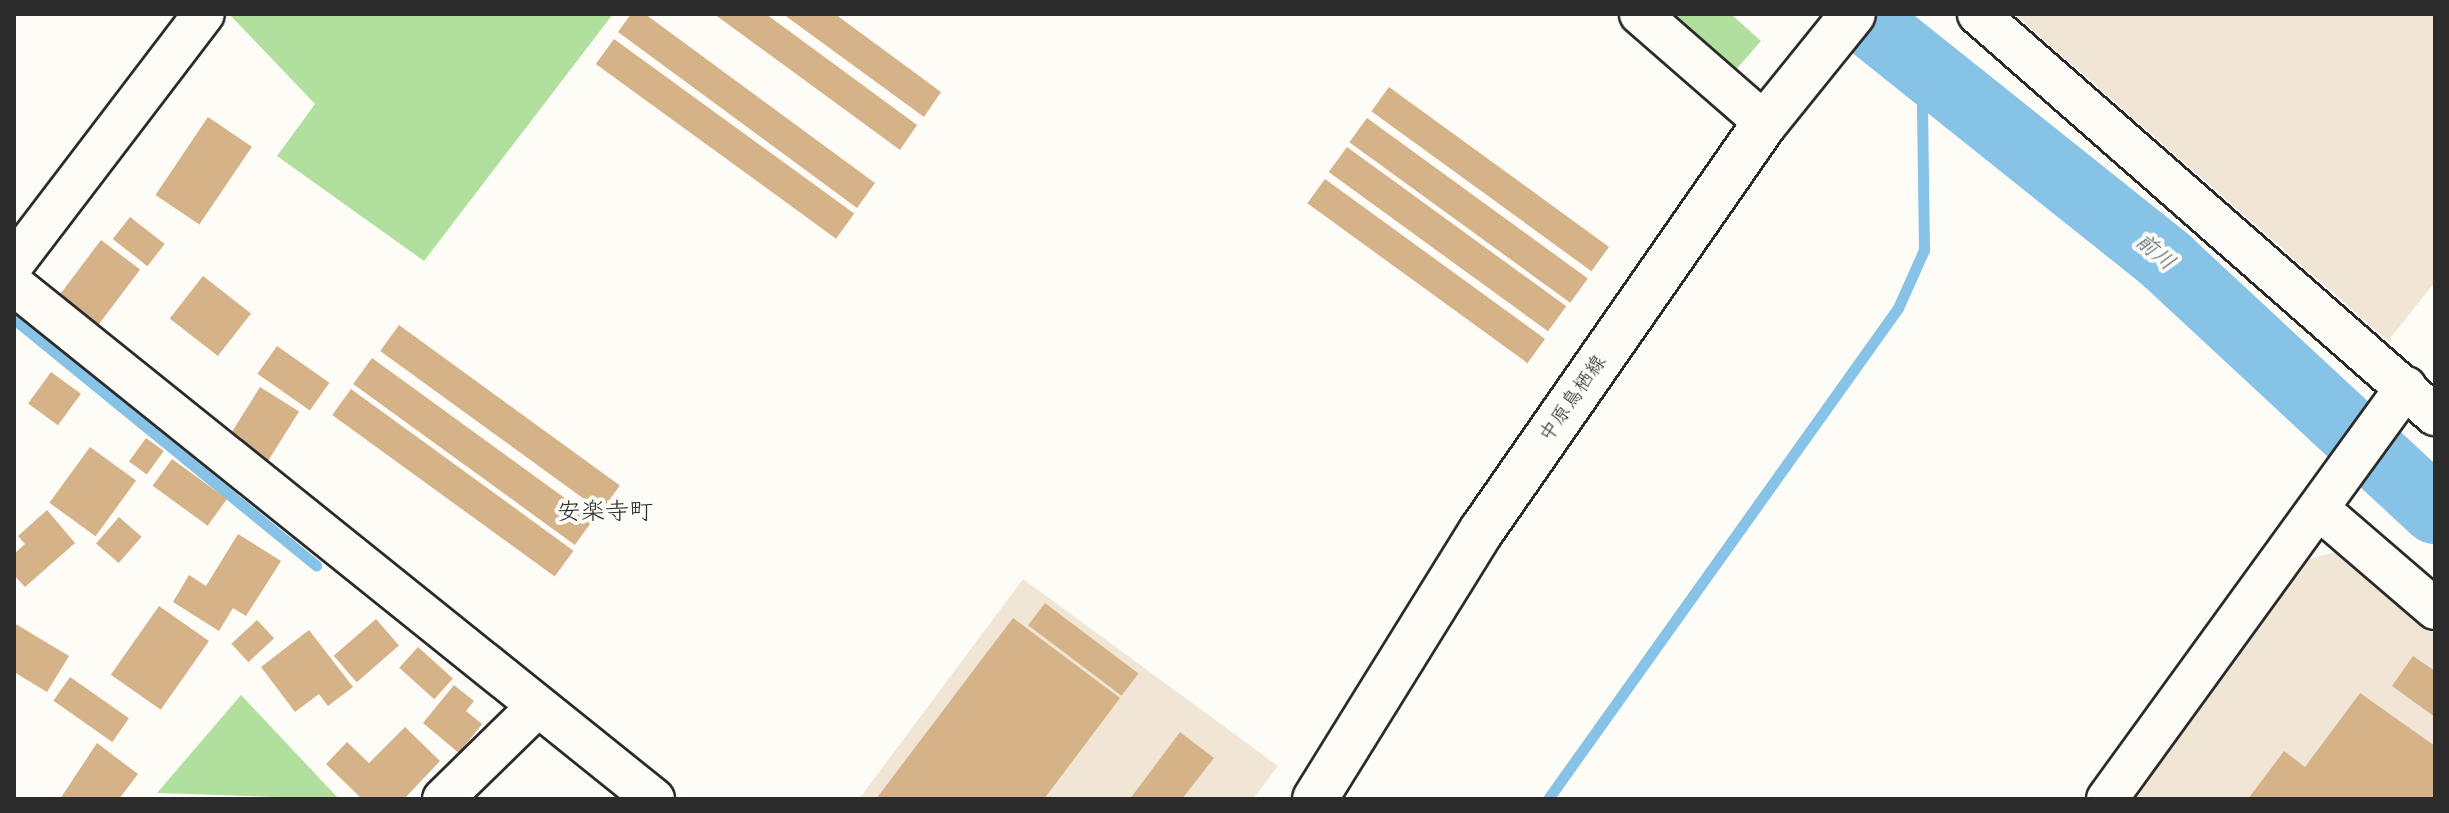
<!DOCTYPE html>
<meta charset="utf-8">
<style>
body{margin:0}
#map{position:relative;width:2449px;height:813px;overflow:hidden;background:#fdfcf7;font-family:Pangolin,"Klee One",sans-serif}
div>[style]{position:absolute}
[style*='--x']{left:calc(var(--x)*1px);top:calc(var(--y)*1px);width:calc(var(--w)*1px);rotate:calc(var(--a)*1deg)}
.built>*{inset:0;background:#f1e6d5}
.green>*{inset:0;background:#b1df9e}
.stream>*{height:11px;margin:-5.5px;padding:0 5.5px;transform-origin:5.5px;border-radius:5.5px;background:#86c3e6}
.river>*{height:68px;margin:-34px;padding:0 34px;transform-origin:34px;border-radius:34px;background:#86c3e6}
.building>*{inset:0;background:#d5b287;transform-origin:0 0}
.roads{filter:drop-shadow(2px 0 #2b2b2b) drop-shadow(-2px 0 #2b2b2b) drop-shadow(0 2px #2b2b2b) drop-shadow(0 -2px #2b2b2b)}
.minor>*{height:40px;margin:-20px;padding:0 20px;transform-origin:20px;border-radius:20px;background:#fdfcf7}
.secondary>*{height:44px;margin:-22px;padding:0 22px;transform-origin:22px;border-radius:22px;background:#fdfcf7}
span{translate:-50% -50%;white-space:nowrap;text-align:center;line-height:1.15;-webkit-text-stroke:8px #fdfcf7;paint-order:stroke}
.street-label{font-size:20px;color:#2b2b2b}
.water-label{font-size:22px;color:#465963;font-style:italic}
.quarter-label{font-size:24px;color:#2b2b2b}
.frame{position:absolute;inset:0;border:16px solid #2b2b2b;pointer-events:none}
</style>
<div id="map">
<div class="built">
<i style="clip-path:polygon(2014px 14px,2435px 14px,2435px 282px,2388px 341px)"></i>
<i style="clip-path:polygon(2338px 551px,2435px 633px,2435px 799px,2130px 799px,2306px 560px)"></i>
<i style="clip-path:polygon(1023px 579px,1278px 766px,1253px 799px,859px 799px)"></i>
</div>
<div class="green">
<i style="clip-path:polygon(613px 14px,424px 261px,277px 156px,315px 104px,231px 16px)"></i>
<i style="clip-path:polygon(1652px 14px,1731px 14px,1761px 41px,1727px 80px)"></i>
<i style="clip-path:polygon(241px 695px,339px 799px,157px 793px)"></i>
</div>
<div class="stream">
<i style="--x:14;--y:319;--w:390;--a:39.2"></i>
<i style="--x:1548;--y:799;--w:603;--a:-54.52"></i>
<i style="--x:1898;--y:308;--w:64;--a:-65.9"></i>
<i style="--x:1924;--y:250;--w:148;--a:-90.8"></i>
<i style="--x:1922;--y:102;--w:79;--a:-121.1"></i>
</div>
<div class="river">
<i style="--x:1858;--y:14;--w:396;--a:38.6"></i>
<i style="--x:2167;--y:261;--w:366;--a:42.9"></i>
</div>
<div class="building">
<i style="clip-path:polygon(631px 14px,645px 14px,875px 183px,857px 208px,618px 32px)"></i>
<i style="clip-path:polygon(714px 14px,766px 14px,917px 125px,900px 150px)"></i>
<i style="clip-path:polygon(783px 14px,835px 14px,941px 92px,924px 117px)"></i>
<i style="left:614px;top:39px;width:297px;height:31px;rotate:36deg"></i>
<i style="left:1389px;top:87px;width:272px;height:30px;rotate:36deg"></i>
<i style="left:208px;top:117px;width:53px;height:94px;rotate:34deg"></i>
<i style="left:1367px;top:118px;width:273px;height:30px;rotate:36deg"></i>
<i style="left:1347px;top:147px;width:271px;height:31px;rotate:36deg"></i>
<i style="left:1325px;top:179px;width:272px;height:30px;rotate:36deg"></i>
<i style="left:130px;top:217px;width:44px;height:28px;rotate:38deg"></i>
<i style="left:101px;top:240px;width:49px;height:72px;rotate:37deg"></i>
<i style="left:203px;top:276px;width:61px;height:54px;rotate:38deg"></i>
<i style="left:399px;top:325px;width:273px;height:32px;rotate:36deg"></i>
<i style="left:277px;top:346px;width:64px;height:34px;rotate:35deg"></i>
<i style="left:372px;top:358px;width:274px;height:32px;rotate:36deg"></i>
<i style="left:51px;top:372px;width:37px;height:39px;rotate:36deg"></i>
<i style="left:260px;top:387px;width:46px;height:59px;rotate:32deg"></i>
<i style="left:351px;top:389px;width:275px;height:32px;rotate:36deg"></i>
<i style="left:146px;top:438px;width:22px;height:29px;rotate:36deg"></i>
<i style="left:90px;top:447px;width:57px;height:69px;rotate:36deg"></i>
<i style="left:172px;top:459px;width:68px;height:33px;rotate:36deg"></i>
<i style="clip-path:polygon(47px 510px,75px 543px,25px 587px,14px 575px,14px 554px,25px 544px,18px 536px)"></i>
<i style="left:119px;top:517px;width:30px;height:35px;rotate:41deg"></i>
<i style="clip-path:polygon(238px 534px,281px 561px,246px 616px,233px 608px,219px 631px,173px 602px,189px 575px,206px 586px)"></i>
<i style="left:1045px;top:603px;width:117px;height:28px;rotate:37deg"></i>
<i style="left:159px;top:606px;width:61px;height:84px;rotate:35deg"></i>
<i style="clip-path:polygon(1013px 618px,1120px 698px,1044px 799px,876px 799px)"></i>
<i style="left:376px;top:619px;width:35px;height:56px;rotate:49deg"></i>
<i style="left:257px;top:620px;width:25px;height:35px;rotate:47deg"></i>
<i style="clip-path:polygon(14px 623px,69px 656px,47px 692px,14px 672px)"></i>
<i style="clip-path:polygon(309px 630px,353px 687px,328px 706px,319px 694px,295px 712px,261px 667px)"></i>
<i style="left:418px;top:647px;width:47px;height:28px;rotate:42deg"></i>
<i style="clip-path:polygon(2413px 656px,2435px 671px,2435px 717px,2392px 686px)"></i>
<i style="left:70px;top:677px;width:72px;height:29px;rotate:35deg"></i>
<i style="clip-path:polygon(454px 685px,474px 701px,466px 711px,482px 724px,459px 753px,423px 723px)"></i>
<i style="clip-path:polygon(2360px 693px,2435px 746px,2434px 799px,2248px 799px,2284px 751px,2305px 767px)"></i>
<i style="clip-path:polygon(405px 727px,440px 761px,404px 799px,362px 799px,326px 764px,347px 742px,369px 763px)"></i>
<i style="clip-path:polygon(1180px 732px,1214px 758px,1182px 799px,1130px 799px)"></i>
<i style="clip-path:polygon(97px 743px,138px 774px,119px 799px,60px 799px)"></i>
</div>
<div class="roads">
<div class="minor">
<i style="--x:1640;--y:14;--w:166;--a:41.1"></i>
<i style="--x:1978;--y:14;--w:608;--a:41.27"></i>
<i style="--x:14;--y:263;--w:313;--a:-52.7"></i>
<i style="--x:14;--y:285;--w:821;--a:38.77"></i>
<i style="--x:2320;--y:510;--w:152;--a:40.7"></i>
<i style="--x:443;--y:799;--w:132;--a:-44.4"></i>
<i style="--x:2107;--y:799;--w:509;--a:-54.03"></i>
</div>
<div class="secondary">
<i style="--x:1315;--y:799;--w:317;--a:-58.2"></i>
<i style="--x:1482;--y:530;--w:496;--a:-55.2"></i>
<i style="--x:1765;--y:123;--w:140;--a:-51.1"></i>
</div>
</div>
<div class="street-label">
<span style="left:1572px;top:398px;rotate:-55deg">中原鳥栖線</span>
</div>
<div class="water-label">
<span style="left:2155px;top:252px;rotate:40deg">前川</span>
</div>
<div class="quarter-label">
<span style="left:605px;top:512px">安楽寺町</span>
</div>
<div class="frame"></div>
</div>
